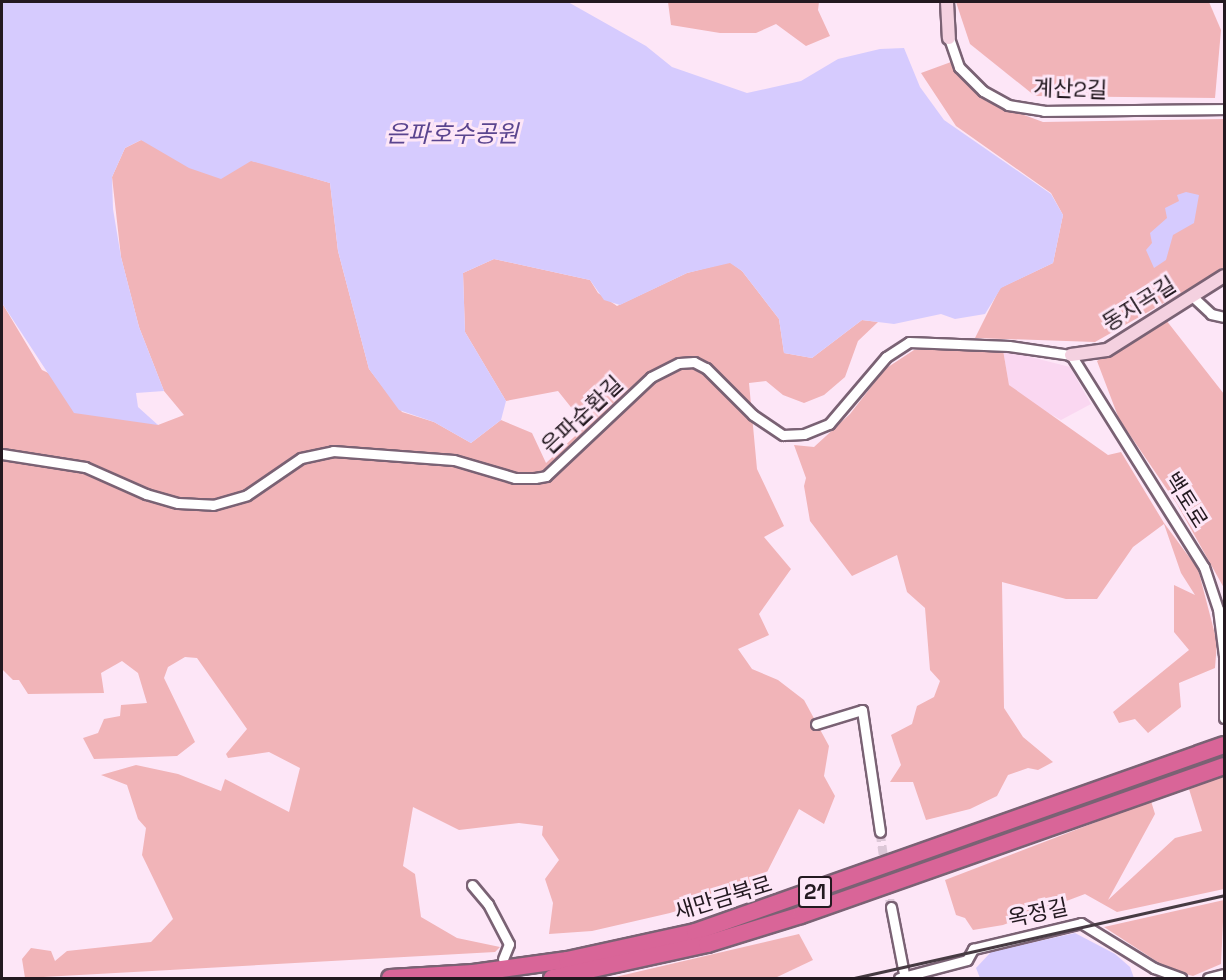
<!DOCTYPE html>
<meta charset="utf-8">
<style>
body{margin:0}
#map{position:relative;width:1226px;height:980px;overflow:hidden;background:#fde6f7;font-family:"Space Grotesk","Noto Sans KR",sans-serif}
div>[style]{position:absolute}
[style*='--x']{left:calc(var(--x)*1px);top:calc(var(--y)*1px);width:calc(var(--w)*1px);rotate:calc(var(--a)*1deg)}
.built>*{inset:0;background:#fad7f1}
.green>*{inset:0;background:#f1b4b8}
.water>*{inset:0;background:#d6cbfe}
.street-tunnel>*{height:9px;margin-top:-4.5px;transform-origin:0;background:repeating-linear-gradient(90deg,#dcc7d7 0 9px,transparent 0 13.5px)}
.roads{filter:drop-shadow(2px 0 #7a6274) drop-shadow(-2px 0 #7a6274) drop-shadow(0 2px #7a6274) drop-shadow(0 -2px #7a6274)}
.street>*{height:9px;margin:-4.5px;padding:0 4.5px;transform-origin:4.5px;border-radius:4.5px;background:#fff}
.secondary>*{height:12px;margin:-6px;padding:0 6px;transform-origin:6px;border-radius:6px;background:#f4d1e0}
.highway>*{height:16px;margin:-8px;padding:0 8px;transform-origin:8px;border-radius:8px;background:#d96598}
.rail>*{height:3px;margin:-1.5px;padding:0 1.5px;transform-origin:1.5px;border-radius:1.5px;background:#473b43}
span{translate:-50% -50%;white-space:nowrap;text-align:center;line-height:1.15;-webkit-text-stroke:6px #fde6f7;paint-order:stroke}
.shield-label span{padding:2px 4px;background:#fde6f7;border:2px solid;border-radius:4px;-webkit-text-stroke-width:0}
.shield-label{font-size:21px;color:#231920;font-weight:700}
.street-label{font-size:22px;color:#231920}
.water-label{font-size:24px;color:#5a458f;font-style:italic}
.frame{position:absolute;inset:0;border:3px solid #231920;pointer-events:none}
</style>
<div id="map">
<div class="built">
<i style="clip-path:polygon(1003px 350px,1070px 367px,1091px 404px,1061px 420px,1034px 405px,1009px 385px)"></i>
</div>
<div class="green">
<i style="clip-path:polygon(668px 2px,819px 2px,818px 10px,830px 36px,806px 46px,776px 24px,756px 33px,720px 33px,671px 25px)"></i>
<i style="clip-path:polygon(956px 2px,1209px 2px,1221px 30px,1215px 98px,1035px 96px,970px 44px)"></i>
<i style="clip-path:polygon(951px 62px,986px 101px,1043px 122px,1224px 119px,1224px 269px,1095px 342px,975px 338px,1000px 288px,1053px 263px,1063px 215px,1051px 193px,956px 126px,921px 73px)"></i>
<i style="clip-path:polygon(141px 140px,262px 163px,330px 183px,338px 251px,369px 369px,402px 412px,434px 422px,471px 443px,501px 420px,532px 433px,546px 463px,586px 426px,558px 391px,506px 401px,465px 332px,463px 273px,494px 259px,590px 280px,598px 293px,617px 306px,687px 273px,730px 262px,742px 271px,779px 319px,784px 353px,812px 358px,862px 320px,878px 322px,858px 341px,845px 377px,824px 395px,804px 403px,783px 395px,766px 381px,749px 383px,757px 469px,784px 526px,764px 537px,791px 569px,759px 614px,769px 635px,738px 649px,752px 669px,778px 680px,804px 700px,829px 746px,824px 776px,835px 796px,824px 824px,799px 809px,761px 884px,670px 913px,592px 931px,549px 934px,553px 903px,545px 879px,559px 860px,542px 835px,543px 826px,519px 823px,459px 830px,413px 807px,403px 866px,415px 874px,421px 917px,457px 938px,500px 947px,495px 952px,25px 978px,22px 959px,31px 948px,51px 951px,55px 961px,67px 951px,151px 942px,173px 919px,142px 855px,146px 828px,138px 819px,127px 785px,101px 775px,136px 765px,178px 774px,221px 791px,225px 779px,289px 812px,300px 768px,269px 752px,228px 758px,226px 754px,247px 729px,197px 658px,185px 657px,168px 667px,164px 678px,195px 742px,177px 756px,94px 759px,83px 738px,98px 733px,104px 719px,120px 716px,121px 705px,147px 703px,138px 673px,122px 661px,101px 673px,104px 693px,28px 694px,19px 680px,13px 680px,2px 669px,2px 303px,42px 370px,158px 425px,184px 415px,164px 391px,139px 327px,121px 257px,112px 177px,125px 148px)"></i>
<i style="clip-path:polygon(1166px 320px,1224px 394px,1224px 588px,1177px 504px,1119px 419px,1097px 361px)"></i>
<i style="clip-path:polygon(942px 348px,1003px 350px,1009px 385px,1108px 455px,1121px 452px,1164px 523px,1198px 569px,1217px 642px,1215px 668px,1179px 683px,1181px 707px,1148px 733px,1135px 719px,1119px 723px,1113px 712px,1189px 650px,1174px 632px,1174px 585px,1195px 595px,1181px 573px,1164px 524px,1133px 547px,1097px 599px,1066px 599px,1002px 582px,1004px 708px,1023px 737px,1053px 762px,1038px 770px,1028px 768px,1008px 775px,997px 796px,970px 809px,926px 820px,913px 782px,890px 782px,901px 765px,891px 735px,912px 724px,917px 706px,934px 697px,940px 681px,930px 670px,925px 608px,907px 592px,897px 555px,852px 576px,810px 521px,804px 486px,806px 478px,794px 445px,814px 447px,850px 414px,885px 369px,914px 350px)"></i>
<i style="clip-path:polygon(1224px 776px,1224px 889px,1117px 912px,1085px 894px,1003px 925px,973px 930px,965px 918px,956px 915px,945px 880px,1151px 801px,1155px 814px,1108px 900px,1175px 838px,1202px 831px,1189px 789px)"></i>
<i style="clip-path:polygon(1224px 900px,1221px 964px,1193px 976px,1170px 970px,1104px 927px)"></i>
<i style="clip-path:polygon(799px 934px,813px 960px,775px 978px,611px 978px)"></i>
</div>
<div class="water">
<i style="clip-path:polygon(2px 2px,568px 2px,646px 46px,672px 67px,747px 93px,801px 81px,838px 59px,880px 49px,904px 48px,920px 87px,944px 120px,1051px 194px,1063px 215px,1053px 263px,1001px 288px,985px 314px,955px 319px,941px 314px,894px 324px,862px 320px,812px 358px,784px 353px,779px 319px,742px 271px,730px 263px,687px 273px,620px 305px,604px 300px,590px 280px,494px 259px,463px 273px,465px 332px,506px 401px,501px 420px,471px 443px,434px 422px,399px 410px,369px 369px,338px 251px,330px 183px,251px 161px,221px 179px,189px 168px,141px 140px,125px 148px,112px 177px,113px 209px,121px 257px,139px 327px,164px 391px,136px 393px,138px 407px,158px 425px,74px 413px,2px 303px)"></i>
<i style="clip-path:polygon(1186px 192px,1199px 195px,1194px 223px,1173px 235px,1166px 260px,1154px 268px,1146px 250px,1152px 243px,1150px 233px,1167px 218px,1165px 208px,1179px 201px,1177px 195px)"></i>
<i style="clip-path:polygon(1075px 933px,1115px 954px,1130px 967px,1134px 978px,980px 978px,976px 968px,991px 952px)"></i>
</div>
<div class="street-tunnel">
<i style="--x:880;--y:832;--w:76;--a:81.7"></i>
</div>
<div class="roads">
<div class="street">
<i style="--x:949;--y:38;--w:31;--a:71"></i>
<i style="--x:959;--y:67;--w:34;--a:45"></i>
<i style="--x:983;--y:91;--w:29;--a:29"></i>
<i style="--x:1008;--y:105;--w:36;--a:9"></i>
<i style="--x:1044;--y:111;--w:180;--a:-0.6"></i>
<i style="--x:1192;--y:296;--w:26;--a:43"></i>
<i style="--x:1211;--y:314;--w:13;--a:13"></i>
<i style="--x:2;--y:454;--w:84;--a:8.9"></i>
<i style="--x:85;--y:467;--w:67;--a:23.9"></i>
<i style="--x:146;--y:494;--w:33;--a:16"></i>
<i style="--x:178;--y:503;--w:35;--a:3"></i>
<i style="--x:213;--y:505;--w:35;--a:-16"></i>
<i style="--x:247;--y:495;--w:65;--a:-34.4"></i>
<i style="--x:301;--y:458;--w:33;--a:-12"></i>
<i style="--x:333;--y:451;--w:121;--a:4.3"></i>
<i style="--x:454;--y:460;--w:64;--a:16.4"></i>
<i style="--x:515;--y:478;--w:20;--a:0"></i>
<i style="--x:535;--y:478;--w:11;--a:-10"></i>
<i style="--x:546;--y:476;--w:144;--a:-43.3"></i>
<i style="--x:651;--y:377;--w:31;--a:-27"></i>
<i style="--x:679;--y:363;--w:15;--a:-4"></i>
<i style="--x:694;--y:362;--w:13;--a:27"></i>
<i style="--x:706;--y:368;--w:66;--a:45"></i>
<i style="--x:753;--y:415;--w:36;--a:34"></i>
<i style="--x:783;--y:435;--w:21;--a:-3"></i>
<i style="--x:804;--y:434;--w:27;--a:-22"></i>
<i style="--x:829;--y:424;--w:88;--a:-49.6"></i>
<i style="--x:886;--y:357;--w:27;--a:-33"></i>
<i style="--x:909;--y:342;--w:100;--a:2.3"></i>
<i style="--x:1009;--y:346;--w:63;--a:8.3"></i>
<i style="--x:1071;--y:355;--w:250;--a:57.9"></i>
<i style="--x:1204;--y:567;--w:44;--a:71.6"></i>
<i style="--x:1218;--y:609;--w:47;--a:82.7"></i>
<i style="--x:1224;--y:656;--w:62;--a:90"></i>
<i style="--x:816;--y:724;--w:48;--a:-16.9"></i>
<i style="--x:862;--y:710;--w:123;--a:81.6"></i>
<i style="--x:472;--y:885;--w:25;--a:50"></i>
<i style="--x:488;--y:904;--w:45;--a:62.3"></i>
<i style="--x:509;--y:944;--w:16;--a:112"></i>
<i style="--x:891;--y:907;--w:68;--a:79"></i>
<i style="--x:899;--y:978;--w:70;--a:-14.8"></i>
<i style="--x:967;--y:960;--w:13;--a:-61"></i>
<i style="--x:973;--y:949;--w:111;--a:-13.5"></i>
<i style="--x:1081;--y:923;--w:86;--a:31.7"></i>
<i style="--x:1154;--y:968;--w:29;--a:20"></i>
<i style="--x:1208;--y:978;--w:16;--a:-14"></i>
</div>
<div class="secondary">
<i style="--x:947;--y:2;--w:36;--a:87"></i>
<i style="--x:1071;--y:355;--w:36;--a:-8"></i>
<i style="--x:1107;--y:350;--w:138;--a:-32.3"></i>
</div>
<div class="highway">
<i style="--x:390;--y:978;--w:83;--a:-3.4"></i>
<i style="--x:473;--y:973;--w:95;--a:-7.9"></i>
<i style="--x:567;--y:960;--w:131;--a:-12.3"></i>
<i style="--x:695;--y:932;--w:561;--a:-19.47"></i>
<i style="--x:552;--y:978;--w:159;--a:-12.4"></i>
<i style="--x:707;--y:944;--w:98;--a:-17.1"></i>
<i style="--x:801;--y:915;--w:448;--a:-19.4"></i>
</div>
</div>
<div class="rail">
<i style="--x:854;--y:978;--w:379;--a:-12.6"></i>
</div>
<div class="shield-label">
<span style="left:815px;top:892px">21</span>
</div>
<div class="street-label">
<span style="left:1070px;top:89px;rotate:2deg">계산2길</span>
<span style="left:1139px;top:304px;rotate:-32deg">동지곡길</span>
<span style="left:582px;top:415px;rotate:-43deg">은파순환길</span>
<span style="left:1186px;top:500px;rotate:58deg">백토로</span>
<span style="left:723px;top:898px;rotate:-17deg">새만금북로</span>
<span style="left:1038px;top:913px;rotate:-12deg">옥정길</span>
</div>
<div class="water-label">
<span style="left:452px;top:134px">은파호수공원</span>
</div>
<div class="frame"></div>
</div>
